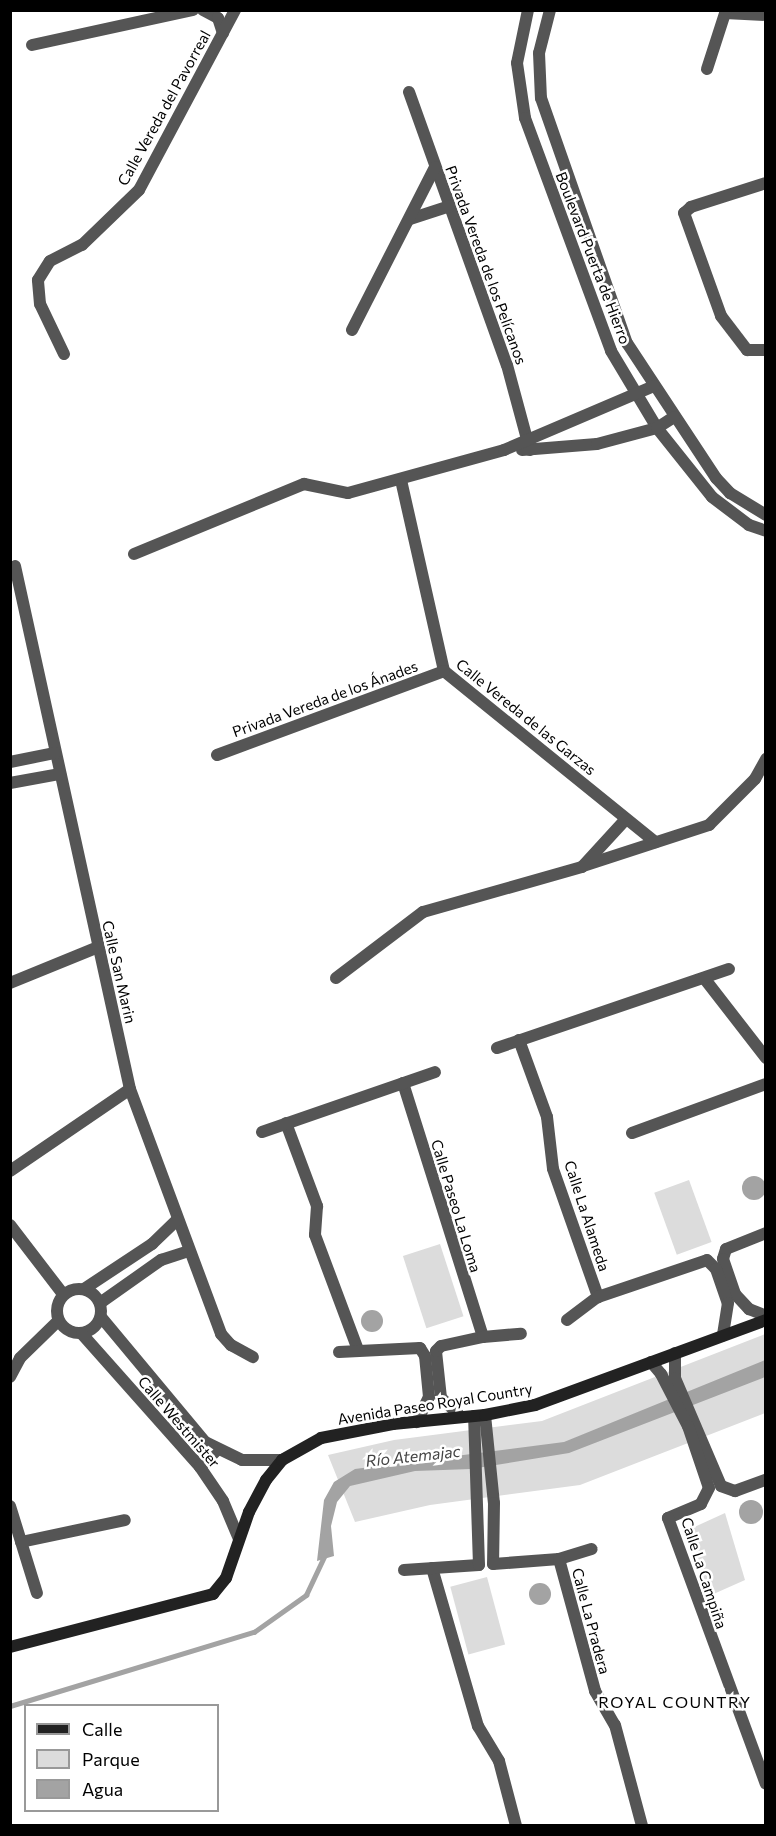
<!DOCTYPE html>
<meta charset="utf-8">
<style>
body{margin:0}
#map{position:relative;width:776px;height:1836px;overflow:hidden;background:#fff;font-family:Commissioner,sans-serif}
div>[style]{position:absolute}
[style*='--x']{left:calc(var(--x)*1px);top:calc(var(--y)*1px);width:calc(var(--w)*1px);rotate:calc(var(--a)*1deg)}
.green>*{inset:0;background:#dcdcdc;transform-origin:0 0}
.water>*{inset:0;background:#a3a3a3}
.round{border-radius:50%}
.stream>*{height:4.5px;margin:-2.25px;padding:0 2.25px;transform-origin:2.25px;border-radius:2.25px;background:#a3a3a3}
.street>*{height:12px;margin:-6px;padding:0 6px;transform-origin:6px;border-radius:6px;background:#555}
.street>.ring{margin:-6px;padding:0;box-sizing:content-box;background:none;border:12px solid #555;border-radius:50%}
.secondary>*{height:12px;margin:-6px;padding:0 6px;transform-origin:6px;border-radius:6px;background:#222}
span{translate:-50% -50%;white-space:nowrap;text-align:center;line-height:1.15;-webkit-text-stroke:5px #fff;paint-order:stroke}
.street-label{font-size:15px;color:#000}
.water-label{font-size:16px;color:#444;font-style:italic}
.neighbourhood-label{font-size:16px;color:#000;letter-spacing:1.5px}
.frame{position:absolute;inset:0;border:12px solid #000;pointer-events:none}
.legend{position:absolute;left:24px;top:1704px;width:195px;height:108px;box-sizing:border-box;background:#fff;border:2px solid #999;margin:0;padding:8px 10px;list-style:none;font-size:18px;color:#000}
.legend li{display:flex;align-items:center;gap:12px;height:30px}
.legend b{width:30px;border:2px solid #999}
</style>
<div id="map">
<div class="green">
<i style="left:689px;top:1180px;width:66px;height:37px;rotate:70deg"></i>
<i style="left:440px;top:1244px;width:76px;height:39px;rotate:72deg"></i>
<i style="clip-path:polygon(765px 1334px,765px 1413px,580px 1485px,430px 1505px,355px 1522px,328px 1455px,394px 1440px,542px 1421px)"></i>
<i style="clip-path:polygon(725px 1513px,745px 1580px,709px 1596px,690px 1529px)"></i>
<i style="left:487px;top:1577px;width:70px;height:38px;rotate:75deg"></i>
</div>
<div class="water">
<i class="round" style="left:742px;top:1176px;width:24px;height:24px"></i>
<i class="round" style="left:361px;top:1310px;width:22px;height:22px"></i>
<i style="clip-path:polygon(765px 1360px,765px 1377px,569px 1453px,471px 1469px,415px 1471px,350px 1486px,337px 1502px,331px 1526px,334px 1556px,317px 1561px,324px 1500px,334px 1482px,355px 1469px,564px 1442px)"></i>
<i class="round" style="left:739px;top:1500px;width:24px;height:24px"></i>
<i class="round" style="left:529px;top:1583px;width:22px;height:22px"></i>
</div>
<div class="stream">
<i style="--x:10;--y:1706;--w:255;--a:-16.9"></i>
<i style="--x:254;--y:1632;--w:64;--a:-35.4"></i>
<i style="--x:306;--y:1595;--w:42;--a:-64.7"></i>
</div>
<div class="street">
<i style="--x:203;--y:10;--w:17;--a:28"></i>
<i style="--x:218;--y:18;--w:16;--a:72"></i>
<i style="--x:528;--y:10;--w:54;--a:101.7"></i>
<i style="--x:517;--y:63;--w:56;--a:81.7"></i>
<i style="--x:525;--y:118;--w:248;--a:69.7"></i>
<i style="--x:611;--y:351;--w:90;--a:59.1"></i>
<i style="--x:657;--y:428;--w:88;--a:51.4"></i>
<i style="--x:712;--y:497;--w:46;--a:37.1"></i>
<i style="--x:749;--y:525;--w:18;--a:19"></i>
<i style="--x:550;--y:10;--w:44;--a:104.3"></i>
<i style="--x:539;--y:53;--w:45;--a:87.5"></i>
<i style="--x:541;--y:98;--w:260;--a:70.7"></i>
<i style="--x:627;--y:343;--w:162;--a:56.6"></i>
<i style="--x:716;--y:478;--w:21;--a:47"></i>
<i style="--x:730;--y:493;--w:42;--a:31.4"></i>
<i style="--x:725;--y:13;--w:41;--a:2.8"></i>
<i style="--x:32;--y:45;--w:165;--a:-12.3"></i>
<i style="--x:707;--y:69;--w:62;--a:-72.1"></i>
<i style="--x:409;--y:92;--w:290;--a:70.3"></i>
<i style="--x:507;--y:365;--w:88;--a:74.9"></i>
<i style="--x:766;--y:183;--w:79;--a:162.3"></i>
<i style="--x:691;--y:207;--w:9;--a:139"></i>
<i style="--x:684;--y:213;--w:109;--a:70.2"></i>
<i style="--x:721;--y:316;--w:43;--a:52.6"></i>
<i style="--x:747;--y:350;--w:19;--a:0"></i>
<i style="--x:410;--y:219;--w:42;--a:-18"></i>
<i style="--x:352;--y:330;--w:183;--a:-63"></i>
<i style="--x:64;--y:354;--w:55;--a:-115.6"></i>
<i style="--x:40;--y:304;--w:24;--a:-95"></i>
<i style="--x:38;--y:280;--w:22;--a:-58"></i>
<i style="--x:50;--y:261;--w:36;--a:-27"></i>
<i style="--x:82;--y:245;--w:79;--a:-44"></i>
<i style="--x:139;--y:190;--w:204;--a:-61.9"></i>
<i style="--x:522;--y:450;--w:75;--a:-4.6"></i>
<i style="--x:597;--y:444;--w:62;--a:-14.9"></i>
<i style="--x:657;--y:428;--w:20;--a:-33"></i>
<i style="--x:401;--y:480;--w:196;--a:77.3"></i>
<i style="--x:444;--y:671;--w:272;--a:39"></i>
<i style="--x:134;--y:554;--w:184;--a:-22.4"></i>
<i style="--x:304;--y:484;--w:45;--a:11.6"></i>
<i style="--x:348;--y:493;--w:162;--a:-15.4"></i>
<i style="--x:504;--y:450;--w:163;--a:-23.1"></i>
<i style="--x:15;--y:566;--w:535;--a:77.6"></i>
<i style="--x:130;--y:1089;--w:261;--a:69.6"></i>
<i style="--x:221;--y:1334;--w:15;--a:48"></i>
<i style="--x:231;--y:1345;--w:25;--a:29"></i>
<i style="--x:217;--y:755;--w:242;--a:-20.3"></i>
<i style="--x:10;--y:762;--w:46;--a:-11.3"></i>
<i style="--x:10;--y:783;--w:51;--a:-10.2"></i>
<i style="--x:583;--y:866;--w:133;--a:-18"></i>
<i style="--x:709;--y:825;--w:65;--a:-45"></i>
<i style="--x:755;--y:779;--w:23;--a:-61"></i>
<i style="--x:336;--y:978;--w:109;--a:-37.2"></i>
<i style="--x:423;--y:912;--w:165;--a:-15.8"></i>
<i style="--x:582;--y:867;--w:65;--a:-47.5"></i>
<i style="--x:704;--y:978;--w:101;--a:52.2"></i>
<i style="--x:10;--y:983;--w:95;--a:-22.2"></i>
<i style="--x:519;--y:1040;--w:82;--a:70"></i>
<i style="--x:547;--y:1117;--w:52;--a:83.4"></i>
<i style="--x:553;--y:1169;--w:136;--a:70.6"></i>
<i style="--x:497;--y:1048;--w:245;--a:-18.8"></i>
<i style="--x:403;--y:1083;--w:266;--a:72.5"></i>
<i style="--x:286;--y:1123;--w:89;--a:69.5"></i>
<i style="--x:317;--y:1206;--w:29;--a:94"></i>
<i style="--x:315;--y:1235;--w:123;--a:69.5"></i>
<i style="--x:262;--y:1132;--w:183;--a:-19.1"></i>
<i style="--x:632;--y:1133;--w:143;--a:-20.1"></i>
<i style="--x:10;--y:1171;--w:145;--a:-34.3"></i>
<i style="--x:10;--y:1225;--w:87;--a:52.5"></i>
<i style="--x:766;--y:1233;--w:43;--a:158.2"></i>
<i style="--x:726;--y:1249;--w:10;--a:107"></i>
<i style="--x:723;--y:1259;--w:37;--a:71"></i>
<i style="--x:735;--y:1294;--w:21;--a:47"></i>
<i style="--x:749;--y:1309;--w:18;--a:22"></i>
<i class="ring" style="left:57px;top:1289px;width:32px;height:32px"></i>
<i style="--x:84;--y:1289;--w:82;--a:-33.5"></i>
<i style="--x:152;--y:1244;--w:33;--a:-44"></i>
<i style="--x:100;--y:1303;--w:75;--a:-35.2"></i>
<i style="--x:161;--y:1260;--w:28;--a:-18"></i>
<i style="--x:101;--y:1317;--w:163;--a:50.2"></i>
<i style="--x:205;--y:1442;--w:41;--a:25.9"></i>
<i style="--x:242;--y:1460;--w:40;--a:0"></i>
<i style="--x:567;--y:1320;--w:39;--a:-37"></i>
<i style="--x:598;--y:1297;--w:115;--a:-18.7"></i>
<i style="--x:707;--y:1260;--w:13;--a:45"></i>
<i style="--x:716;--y:1269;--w:36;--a:71"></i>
<i style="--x:728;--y:1303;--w:33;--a:99"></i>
<i style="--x:82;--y:1334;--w:178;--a:48.4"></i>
<i style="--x:200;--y:1467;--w:41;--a:55.9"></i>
<i style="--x:223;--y:1501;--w:41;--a:67.2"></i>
<i style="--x:339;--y:1352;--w:81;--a:-2.8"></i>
<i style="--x:420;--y:1348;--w:9;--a:58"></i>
<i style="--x:425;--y:1356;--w:41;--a:84.4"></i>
<i style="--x:429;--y:1397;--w:28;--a:116"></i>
<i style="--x:675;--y:1353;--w:25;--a:90"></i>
<i style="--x:675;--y:1378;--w:117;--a:66.9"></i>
<i style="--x:721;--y:1486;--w:15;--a:20"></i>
<i style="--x:735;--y:1491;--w:33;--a:-20"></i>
<i style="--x:651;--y:1362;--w:16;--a:50"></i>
<i style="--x:661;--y:1374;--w:59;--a:62.6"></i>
<i style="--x:688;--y:1426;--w:65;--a:71.3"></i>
<i style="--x:709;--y:1488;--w:18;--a:117"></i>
<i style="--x:701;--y:1504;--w:36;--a:157"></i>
<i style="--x:668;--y:1518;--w:283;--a:69.8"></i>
<i style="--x:10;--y:1377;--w:21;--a:-62"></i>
<i style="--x:20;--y:1358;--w:53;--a:-44.2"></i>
<i style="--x:485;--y:1415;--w:88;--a:84.2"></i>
<i style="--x:494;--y:1503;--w:61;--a:90.9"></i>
<i style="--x:493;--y:1564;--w:66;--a:-4.3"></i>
<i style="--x:559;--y:1559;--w:34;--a:-17"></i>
<i style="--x:461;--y:1417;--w:28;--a:-136"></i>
<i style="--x:441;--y:1398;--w:47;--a:-96.1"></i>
<i style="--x:436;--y:1351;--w:7;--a:-45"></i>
<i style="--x:441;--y:1346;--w:43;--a:-12.1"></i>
<i style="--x:483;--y:1337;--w:38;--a:-5"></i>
<i style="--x:200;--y:1467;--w:24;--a:-45"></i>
<i style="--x:10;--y:1506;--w:91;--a:72.8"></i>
<i style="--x:21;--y:1542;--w:106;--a:-11.9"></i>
<i style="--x:559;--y:1559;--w:137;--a:74.7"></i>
<i style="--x:595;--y:1691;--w:39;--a:60"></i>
<i style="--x:615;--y:1725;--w:105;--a:75"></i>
<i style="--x:432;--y:1568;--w:165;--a:73.8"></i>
<i style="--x:478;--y:1726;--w:41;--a:59"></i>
<i style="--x:499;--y:1761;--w:67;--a:75.3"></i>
<i style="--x:404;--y:1570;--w:75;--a:-3.8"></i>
<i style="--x:479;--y:1565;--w:149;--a:-91.9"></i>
</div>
<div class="secondary">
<i style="--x:10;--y:1647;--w:210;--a:-14.6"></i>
<i style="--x:213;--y:1594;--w:21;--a:-51"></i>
<i style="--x:226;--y:1578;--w:70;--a:-70.8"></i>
<i style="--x:249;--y:1512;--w:36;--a:-62"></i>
<i style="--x:266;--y:1480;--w:26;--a:-51"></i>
<i style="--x:282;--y:1460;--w:45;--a:-29.4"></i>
<i style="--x:321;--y:1438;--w:73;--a:-11"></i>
<i style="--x:393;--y:1424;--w:92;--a:-5.6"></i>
<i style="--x:485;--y:1415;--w:51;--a:-11.3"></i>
<i style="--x:535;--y:1405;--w:246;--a:-20.2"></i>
</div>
<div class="street-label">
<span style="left:164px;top:108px;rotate:-61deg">Calle Vereda del Pavorreal</span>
<span style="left:593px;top:258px;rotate:69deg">Boulevard Puerta de Hierro</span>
<span style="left:486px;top:265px;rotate:70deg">Privada Vereda de los Pelícanos</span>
<span style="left:325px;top:699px;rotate:-20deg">Privada Vereda de los Ánades</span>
<span style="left:526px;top:717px;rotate:39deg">Calle Vereda de las Garzas</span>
<span style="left:119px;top:972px;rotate:77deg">Calle San Marin</span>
<span style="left:456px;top:1206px;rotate:73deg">Calle Paseo La Loma</span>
<span style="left:587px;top:1216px;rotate:72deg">Calle La Alameda</span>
<span style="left:435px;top:1404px;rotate:-9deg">Avenida Paseo Royal Country</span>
<span style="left:179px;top:1422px;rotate:49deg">Calle Westmister</span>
<span style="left:704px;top:1573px;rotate:72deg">Calle La Campiña</span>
<span style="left:591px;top:1621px;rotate:75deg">Calle La Pradera</span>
</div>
<div class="water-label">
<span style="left:413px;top:1456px;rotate:-6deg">Río Atemajac</span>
</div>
<div class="neighbourhood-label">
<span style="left:675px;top:1702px">ROYAL COUNTRY</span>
</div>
<div class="frame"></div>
<ul class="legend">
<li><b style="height:8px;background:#222"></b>Calle</li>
<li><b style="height:16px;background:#dcdcdc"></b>Parque</li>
<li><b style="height:16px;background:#a3a3a3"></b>Agua</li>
</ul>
</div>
